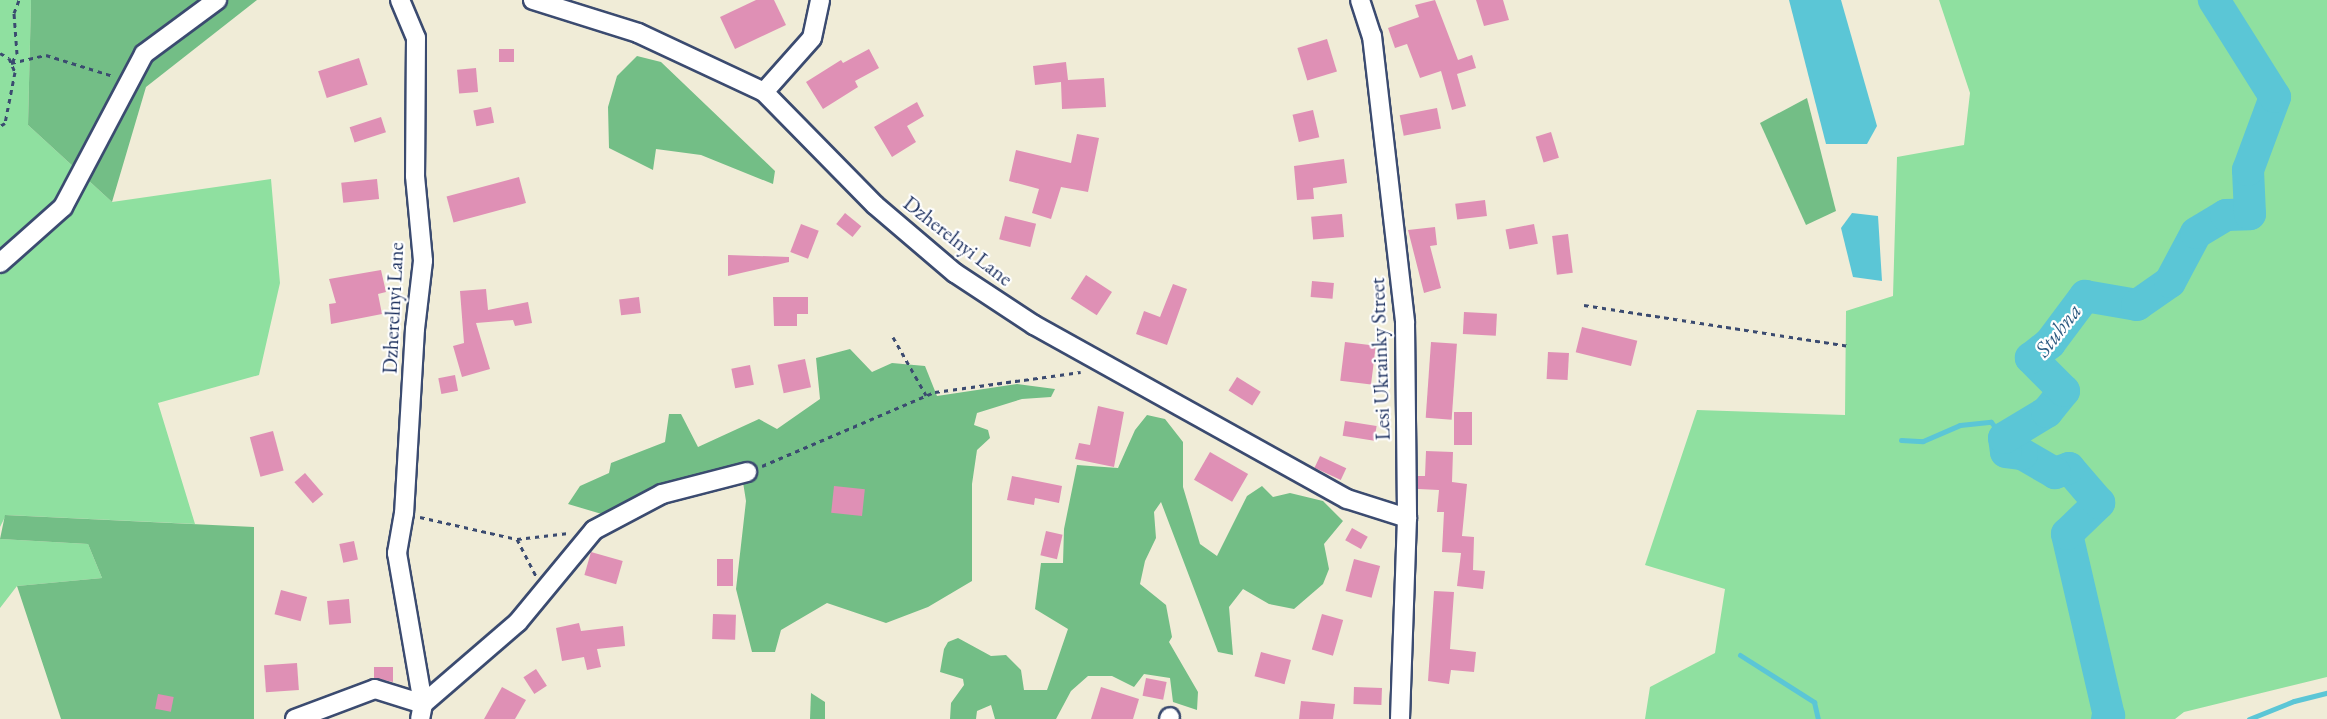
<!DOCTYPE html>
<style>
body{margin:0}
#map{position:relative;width:2327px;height:719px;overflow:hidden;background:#f0ecd7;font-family:"EB Garamond",serif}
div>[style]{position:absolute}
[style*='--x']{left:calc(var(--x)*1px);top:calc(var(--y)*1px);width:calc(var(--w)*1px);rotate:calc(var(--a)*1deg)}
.green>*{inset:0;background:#8fe0a0}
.forest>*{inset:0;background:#73be86}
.water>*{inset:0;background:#5bc6d6}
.stream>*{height:5px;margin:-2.5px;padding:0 2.5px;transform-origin:2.5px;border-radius:2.5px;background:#5bc6d6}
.river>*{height:32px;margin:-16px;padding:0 16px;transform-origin:16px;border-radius:16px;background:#5bc6d6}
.building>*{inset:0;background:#df90b5;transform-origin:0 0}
.path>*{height:3px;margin-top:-1.5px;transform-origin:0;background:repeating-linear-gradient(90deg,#3b4b70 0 4.5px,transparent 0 9px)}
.roads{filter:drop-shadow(2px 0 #3b4b70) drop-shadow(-2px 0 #3b4b70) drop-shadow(0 2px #3b4b70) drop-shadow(0 -2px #3b4b70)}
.minor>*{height:18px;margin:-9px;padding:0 9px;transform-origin:9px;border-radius:9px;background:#fff}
span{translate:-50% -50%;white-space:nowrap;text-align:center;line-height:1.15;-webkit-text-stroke:4.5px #fff;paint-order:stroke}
.street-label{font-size:21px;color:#1b2f5e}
.water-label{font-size:22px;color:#2e5c82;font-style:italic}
</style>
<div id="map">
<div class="green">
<i style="clip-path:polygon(0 0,31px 0,28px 125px,112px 202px,271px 179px,280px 283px,259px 375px,158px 403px,195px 524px,6px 515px,0 527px)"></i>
<i style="clip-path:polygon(1939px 0,2327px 0,2327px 677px,2184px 712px,2175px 719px,1645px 719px,1650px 687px,1715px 653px,1725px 589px,1645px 565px,1697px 410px,1845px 415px,1846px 311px,1893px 296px,1897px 157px,1964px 145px,1970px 93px)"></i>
<i style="clip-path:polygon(0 539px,88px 544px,102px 578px,17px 586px,0 608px)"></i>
</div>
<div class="forest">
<i style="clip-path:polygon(31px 0,257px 0,146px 87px,112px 202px,28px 125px)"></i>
<i style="clip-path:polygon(637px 56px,661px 62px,775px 171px,773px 184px,701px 155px,656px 149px,653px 170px,609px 148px,608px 107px,617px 76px)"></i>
<i style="clip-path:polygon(1807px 98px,1836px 211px,1806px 225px,1760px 123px)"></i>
<i style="clip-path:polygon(850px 349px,872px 372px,892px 363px,925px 366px,937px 396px,1017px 384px,1055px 389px,1051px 397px,1022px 399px,977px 413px,974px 425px,988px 430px,990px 438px,977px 450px,972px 484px,972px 581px,928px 607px,886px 623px,827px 603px,781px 630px,775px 652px,752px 652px,736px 589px,746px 501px,742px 476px,605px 515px,568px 504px,580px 486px,609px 473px,611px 463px,665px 442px,669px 414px,681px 414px,698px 447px,759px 419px,777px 429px,820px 399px,816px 358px)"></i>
<i style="clip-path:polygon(1147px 415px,1165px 419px,1183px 442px,1183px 487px,1200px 544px,1217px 556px,1247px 496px,1262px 486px,1273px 497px,1290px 493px,1323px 501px,1343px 521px,1324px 544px,1329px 569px,1323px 584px,1294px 609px,1269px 604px,1243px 589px,1229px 607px,1233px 655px,1218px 652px,1161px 502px,1154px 512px,1156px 538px,1145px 561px,1140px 584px,1166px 605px,1172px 637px,1169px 642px,1198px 692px,1197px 710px,1173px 702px,1170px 678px,1144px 674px,1134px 687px,1112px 676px,1088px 676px,1071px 691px,1056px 719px,995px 719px,991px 705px,977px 711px,976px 719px,950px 719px,951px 703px,964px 685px,963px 679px,940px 672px,944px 649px,948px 642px,958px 638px,991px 656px,1006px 655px,1021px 670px,1024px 690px,1047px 690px,1068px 629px,1035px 609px,1041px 563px,1063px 563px,1064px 529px,1077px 465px,1118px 468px,1135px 430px)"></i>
<i style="clip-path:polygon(5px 515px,254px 527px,254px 719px,61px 719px,17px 586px,102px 578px,88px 544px,0 539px)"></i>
<i style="clip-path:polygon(811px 693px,825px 702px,825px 719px,810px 719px)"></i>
</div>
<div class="water">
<i style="clip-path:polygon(1789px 0,1841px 0,1877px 126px,1867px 144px,1826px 144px)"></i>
<i style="clip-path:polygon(1852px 213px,1878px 216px,1882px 281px,1853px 277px,1841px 228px)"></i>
</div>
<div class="stream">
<i style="--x:1901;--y:440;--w:22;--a:3"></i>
<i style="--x:1923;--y:441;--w:40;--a:-23.4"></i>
<i style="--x:1960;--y:425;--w:31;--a:-6"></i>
<i style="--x:1991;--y:422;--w:21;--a:51"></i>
<i style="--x:1740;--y:655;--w:88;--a:32.4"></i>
<i style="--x:1814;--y:702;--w:17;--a:77"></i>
<i style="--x:2249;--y:719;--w:48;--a:-21.8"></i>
<i style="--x:2294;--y:701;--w:34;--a:-14"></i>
</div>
<div class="river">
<i style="--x:2107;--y:719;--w:4;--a:-56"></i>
<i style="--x:2109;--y:716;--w:187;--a:-103"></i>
<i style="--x:2067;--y:534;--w:45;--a:-44.1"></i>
<i style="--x:2099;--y:503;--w:46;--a:-130.6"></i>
<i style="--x:2069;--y:468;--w:15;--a:160"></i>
<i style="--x:2055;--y:473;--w:38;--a:-150"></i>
<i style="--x:2022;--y:454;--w:16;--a:-173"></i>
<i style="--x:2006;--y:452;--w:14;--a:-98"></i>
<i style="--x:2004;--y:438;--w:50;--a:-31.2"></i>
<i style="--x:2047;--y:412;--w:27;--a:-51"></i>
<i style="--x:2064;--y:391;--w:47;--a:-135"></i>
<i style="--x:2031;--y:358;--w:24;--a:-38"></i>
<i style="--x:2050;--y:343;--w:59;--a:-53.3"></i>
<i style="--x:2085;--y:296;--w:53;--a:9.8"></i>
<i style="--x:2137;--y:305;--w:40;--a:-34.9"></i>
<i style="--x:2170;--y:282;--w:55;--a:-62"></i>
<i style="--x:2196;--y:233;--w:35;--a:-31"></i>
<i style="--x:2226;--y:215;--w:24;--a:-2"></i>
<i style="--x:2250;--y:214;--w:44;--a:-92.6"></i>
<i style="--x:2248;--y:170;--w:78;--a:-69.7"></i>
<i style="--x:2275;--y:97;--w:115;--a:-122.2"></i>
</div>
<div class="building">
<i style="clip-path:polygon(756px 0,774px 0,786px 25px,735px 49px,720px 17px)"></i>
<i style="clip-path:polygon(1435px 0,1458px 60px,1472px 55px,1476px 68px,1457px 74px,1466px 106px,1452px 110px,1441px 71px,1420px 78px,1407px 44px,1395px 48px,1388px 28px,1419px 17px,1415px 5px)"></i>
<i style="clip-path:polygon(1476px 0,1503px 0,1509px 20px,1484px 26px)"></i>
<i style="left:1327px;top:39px;width:34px;height:31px;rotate:73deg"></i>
<i style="left:499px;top:49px;width:15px;height:13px"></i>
<i style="clip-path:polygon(869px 49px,879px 68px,855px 81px,858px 87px,823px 109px,806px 82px,841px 60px,843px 63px)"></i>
<i style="left:359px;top:58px;width:28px;height:43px;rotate:72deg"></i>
<i style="clip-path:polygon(1066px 62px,1068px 80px,1104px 78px,1106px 107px,1062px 109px,1061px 82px,1035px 85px,1033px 66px)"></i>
<i style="left:476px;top:68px;width:24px;height:19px;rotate:85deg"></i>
<i style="clip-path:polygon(917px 102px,924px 116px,907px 126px,916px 142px,892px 157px,874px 127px)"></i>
<i style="left:491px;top:107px;width:16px;height:18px;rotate:79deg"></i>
<i style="left:1437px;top:108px;width:21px;height:38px;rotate:79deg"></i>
<i style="left:1313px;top:110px;width:28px;height:21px;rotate:77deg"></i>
<i style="left:381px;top:117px;width:16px;height:33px;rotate:72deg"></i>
<i style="left:1551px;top:132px;width:27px;height:16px;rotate:73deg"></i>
<i style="clip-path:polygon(1077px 134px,1099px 138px,1088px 192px,1061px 187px,1051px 219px,1032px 213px,1039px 189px,1009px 181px,1016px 150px,1071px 163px)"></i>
<i style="clip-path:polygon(1344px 159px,1347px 183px,1313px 188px,1314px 199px,1297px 200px,1294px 166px)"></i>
<i style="left:519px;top:177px;width:27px;height:75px;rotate:75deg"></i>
<i style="left:377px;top:179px;width:20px;height:36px;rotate:84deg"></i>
<i style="left:1485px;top:200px;width:16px;height:30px;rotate:83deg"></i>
<i style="left:845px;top:213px;width:21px;height:14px;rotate:39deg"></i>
<i style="left:1342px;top:214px;width:23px;height:31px;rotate:85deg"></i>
<i style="left:1005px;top:216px;width:32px;height:24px;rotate:14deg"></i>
<i style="left:801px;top:224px;width:19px;height:30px;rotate:21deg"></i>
<i style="left:1534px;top:224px;width:20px;height:29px;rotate:79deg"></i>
<i style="clip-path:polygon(1435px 227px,1437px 245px,1430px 246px,1441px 288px,1424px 293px,1408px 230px)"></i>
<i style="left:1568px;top:234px;width:39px;height:16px;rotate:83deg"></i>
<i style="clip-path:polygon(728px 255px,789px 257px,789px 262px,728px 276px)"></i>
<i style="clip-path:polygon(381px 270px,386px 292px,378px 294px,382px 314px,331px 324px,329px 304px,336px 303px,329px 279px)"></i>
<i style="left:1086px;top:275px;width:31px;height:28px;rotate:33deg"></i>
<i style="left:1312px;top:281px;width:22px;height:16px;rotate:5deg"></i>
<i style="clip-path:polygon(1173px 284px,1187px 289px,1167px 345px,1136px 334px,1144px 311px,1160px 317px)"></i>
<i style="clip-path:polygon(486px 289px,488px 310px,528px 302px,532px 323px,515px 326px,513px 320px,476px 323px,490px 369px,462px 377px,453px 346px,464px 343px,460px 291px)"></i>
<i style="left:639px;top:297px;width:16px;height:20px;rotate:83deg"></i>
<i style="clip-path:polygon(773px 297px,808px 297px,808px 314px,797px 314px,797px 326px,774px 326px)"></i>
<i style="left:1464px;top:312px;width:33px;height:22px;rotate:3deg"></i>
<i style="left:1582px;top:327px;width:57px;height:26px;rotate:14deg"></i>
<i style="left:1345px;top:342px;width:31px;height:39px;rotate:7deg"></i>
<i style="left:1431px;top:342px;width:26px;height:76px;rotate:4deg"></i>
<i style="left:1548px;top:352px;width:21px;height:27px;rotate:3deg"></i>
<i style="left:805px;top:359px;width:29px;height:28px;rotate:78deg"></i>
<i style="left:750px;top:365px;width:20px;height:19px;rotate:79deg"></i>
<i style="left:455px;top:375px;width:16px;height:17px;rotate:79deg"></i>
<i style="left:1237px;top:377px;width:28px;height:16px;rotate:32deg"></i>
<i style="clip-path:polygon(1098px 406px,1124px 412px,1114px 467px,1075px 459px,1079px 443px,1090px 445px)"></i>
<i style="left:1454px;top:412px;width:18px;height:33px"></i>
<i style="left:1345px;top:421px;width:32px;height:15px;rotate:9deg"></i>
<i style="left:273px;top:431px;width:41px;height:24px;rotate:75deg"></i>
<i style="clip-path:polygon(1426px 451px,1453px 452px,1452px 482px,1467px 484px,1462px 536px,1474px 537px,1473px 570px,1485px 571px,1483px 589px,1457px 586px,1461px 553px,1442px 552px,1444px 512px,1437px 512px,1439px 490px,1418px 489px,1418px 476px,1425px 476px)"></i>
<i style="left:1210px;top:452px;width:44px;height:32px;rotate:30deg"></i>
<i style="left:1320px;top:456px;width:29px;height:13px;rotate:25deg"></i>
<i style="left:305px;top:473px;width:28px;height:14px;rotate:49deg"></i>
<i style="clip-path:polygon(1012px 476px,1062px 486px,1059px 503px,1035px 498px,1034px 505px,1007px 500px)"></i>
<i style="left:834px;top:486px;width:31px;height:27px;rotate:6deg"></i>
<i style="left:1352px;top:528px;width:18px;height:14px;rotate:29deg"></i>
<i style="left:1046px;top:531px;width:17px;height:25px;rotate:13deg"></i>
<i style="left:354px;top:541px;width:19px;height:15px;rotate:78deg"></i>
<i style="left:591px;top:552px;width:33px;height:24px;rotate:16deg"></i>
<i style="left:717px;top:559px;width:16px;height:27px"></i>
<i style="left:1354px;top:559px;width:27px;height:33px;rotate:15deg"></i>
<i style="left:281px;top:590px;width:27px;height:25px;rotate:15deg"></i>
<i style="clip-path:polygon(1434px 591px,1454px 592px,1450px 649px,1476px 652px,1474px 672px,1451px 670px,1449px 684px,1428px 681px)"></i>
<i style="left:349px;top:599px;width:24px;height:22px;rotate:85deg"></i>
<i style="left:713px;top:614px;width:23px;height:25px;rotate:2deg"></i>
<i style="left:1322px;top:614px;width:22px;height:37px;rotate:16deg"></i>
<i style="clip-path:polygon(579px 623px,581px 631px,623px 626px,625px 646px,597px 649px,601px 667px,587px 670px,584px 657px,562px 661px,556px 628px)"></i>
<i style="left:1261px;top:652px;width:31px;height:25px;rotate:15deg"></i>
<i style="left:297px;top:663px;width:27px;height:33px;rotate:86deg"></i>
<i style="clip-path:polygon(374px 667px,393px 667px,393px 682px,374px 678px)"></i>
<i style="left:536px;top:669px;width:20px;height:15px;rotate:57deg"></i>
<i style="left:1146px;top:678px;width:21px;height:18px;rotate:11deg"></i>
<i style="clip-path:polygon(502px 687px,526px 700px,515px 719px,484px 719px)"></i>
<i style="clip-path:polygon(1101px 687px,1139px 699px,1133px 719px,1091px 719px)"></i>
<i style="left:1354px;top:687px;width:28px;height:17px;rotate:2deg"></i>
<i style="left:158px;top:694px;width:16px;height:15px;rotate:11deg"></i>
<i style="clip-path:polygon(1301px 701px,1335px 704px,1333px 719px,1299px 719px)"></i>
</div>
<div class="path">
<i style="--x:0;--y:53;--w:10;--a:29"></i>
<i style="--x:9;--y:58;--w:15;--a:67"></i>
<i style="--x:15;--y:72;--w:52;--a:101.1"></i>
<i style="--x:5;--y:123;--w:6;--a:149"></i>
<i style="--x:12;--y:62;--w:9;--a:-58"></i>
<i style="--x:17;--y:54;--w:41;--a:-94.2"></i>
<i style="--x:14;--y:13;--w:14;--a:-69"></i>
<i style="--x:11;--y:63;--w:36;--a:-13"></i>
<i style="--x:46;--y:55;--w:70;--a:17.4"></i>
<i style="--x:1584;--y:305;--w:267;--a:8.8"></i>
<i style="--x:893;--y:337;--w:67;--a:60.4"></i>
<i style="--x:762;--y:466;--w:188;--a:-23.2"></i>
<i style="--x:935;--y:392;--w:147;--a:-7.8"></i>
<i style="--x:420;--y:517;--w:99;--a:12.8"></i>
<i style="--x:517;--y:539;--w:42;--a:62.8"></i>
<i style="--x:517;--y:539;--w:52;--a:-6.6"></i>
</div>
<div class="roads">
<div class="minor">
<i style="--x:400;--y:0;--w:41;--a:67.2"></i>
<i style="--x:416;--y:38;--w:138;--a:90.4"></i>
<i style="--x:415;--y:176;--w:85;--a:84.6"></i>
<i style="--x:423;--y:261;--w:68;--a:96.7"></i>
<i style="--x:415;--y:329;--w:184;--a:93.4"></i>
<i style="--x:404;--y:513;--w:41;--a:99.9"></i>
<i style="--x:397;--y:553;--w:153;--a:80.2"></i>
<i style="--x:423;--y:704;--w:15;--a:101"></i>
<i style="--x:533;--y:0;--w:110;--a:17.4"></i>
<i style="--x:638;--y:33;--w:139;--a:25.1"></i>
<i style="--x:764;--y:92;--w:158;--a:45.5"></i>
<i style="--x:875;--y:205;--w:105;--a:40.4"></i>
<i style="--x:955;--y:273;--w:95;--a:33.4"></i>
<i style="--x:1034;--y:325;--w:358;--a:29.1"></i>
<i style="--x:1347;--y:499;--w:63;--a:17.6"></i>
<i style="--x:1360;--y:0;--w:38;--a:72"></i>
<i style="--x:1372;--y:36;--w:289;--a:83.4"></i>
<i style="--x:1405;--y:323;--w:195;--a:89.4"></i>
<i style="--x:1407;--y:518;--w:201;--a:92"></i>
<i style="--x:764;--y:92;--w:72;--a:-48.4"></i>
<i style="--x:812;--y:38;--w:39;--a:-78"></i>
<i style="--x:0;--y:263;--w:84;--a:-41.6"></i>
<i style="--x:63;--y:207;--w:173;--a:-62.1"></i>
<i style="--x:144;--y:54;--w:91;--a:-36.5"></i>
<i style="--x:423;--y:704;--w:125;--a:-40.8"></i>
<i style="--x:518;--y:622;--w:119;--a:-50.4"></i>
<i style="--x:594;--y:530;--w:77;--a:-27.9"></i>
<i style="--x:662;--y:494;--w:88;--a:-14.5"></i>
<i style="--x:295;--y:719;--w:85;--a:-20.6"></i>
<i style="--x:375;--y:689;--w:50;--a:17.4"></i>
<i style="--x:1169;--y:719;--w:2;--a:-63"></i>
</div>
</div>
<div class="street-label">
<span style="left:958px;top:241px;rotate:38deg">Dzherelnyi Lane</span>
<span style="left:393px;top:308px;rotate:-87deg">Dzherelnyi Lane</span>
<span style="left:1380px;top:359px;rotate:-92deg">Lesi Ukrainky Street</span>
</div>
<div class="water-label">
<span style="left:2058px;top:330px;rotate:-52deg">Stuhna</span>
</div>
</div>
